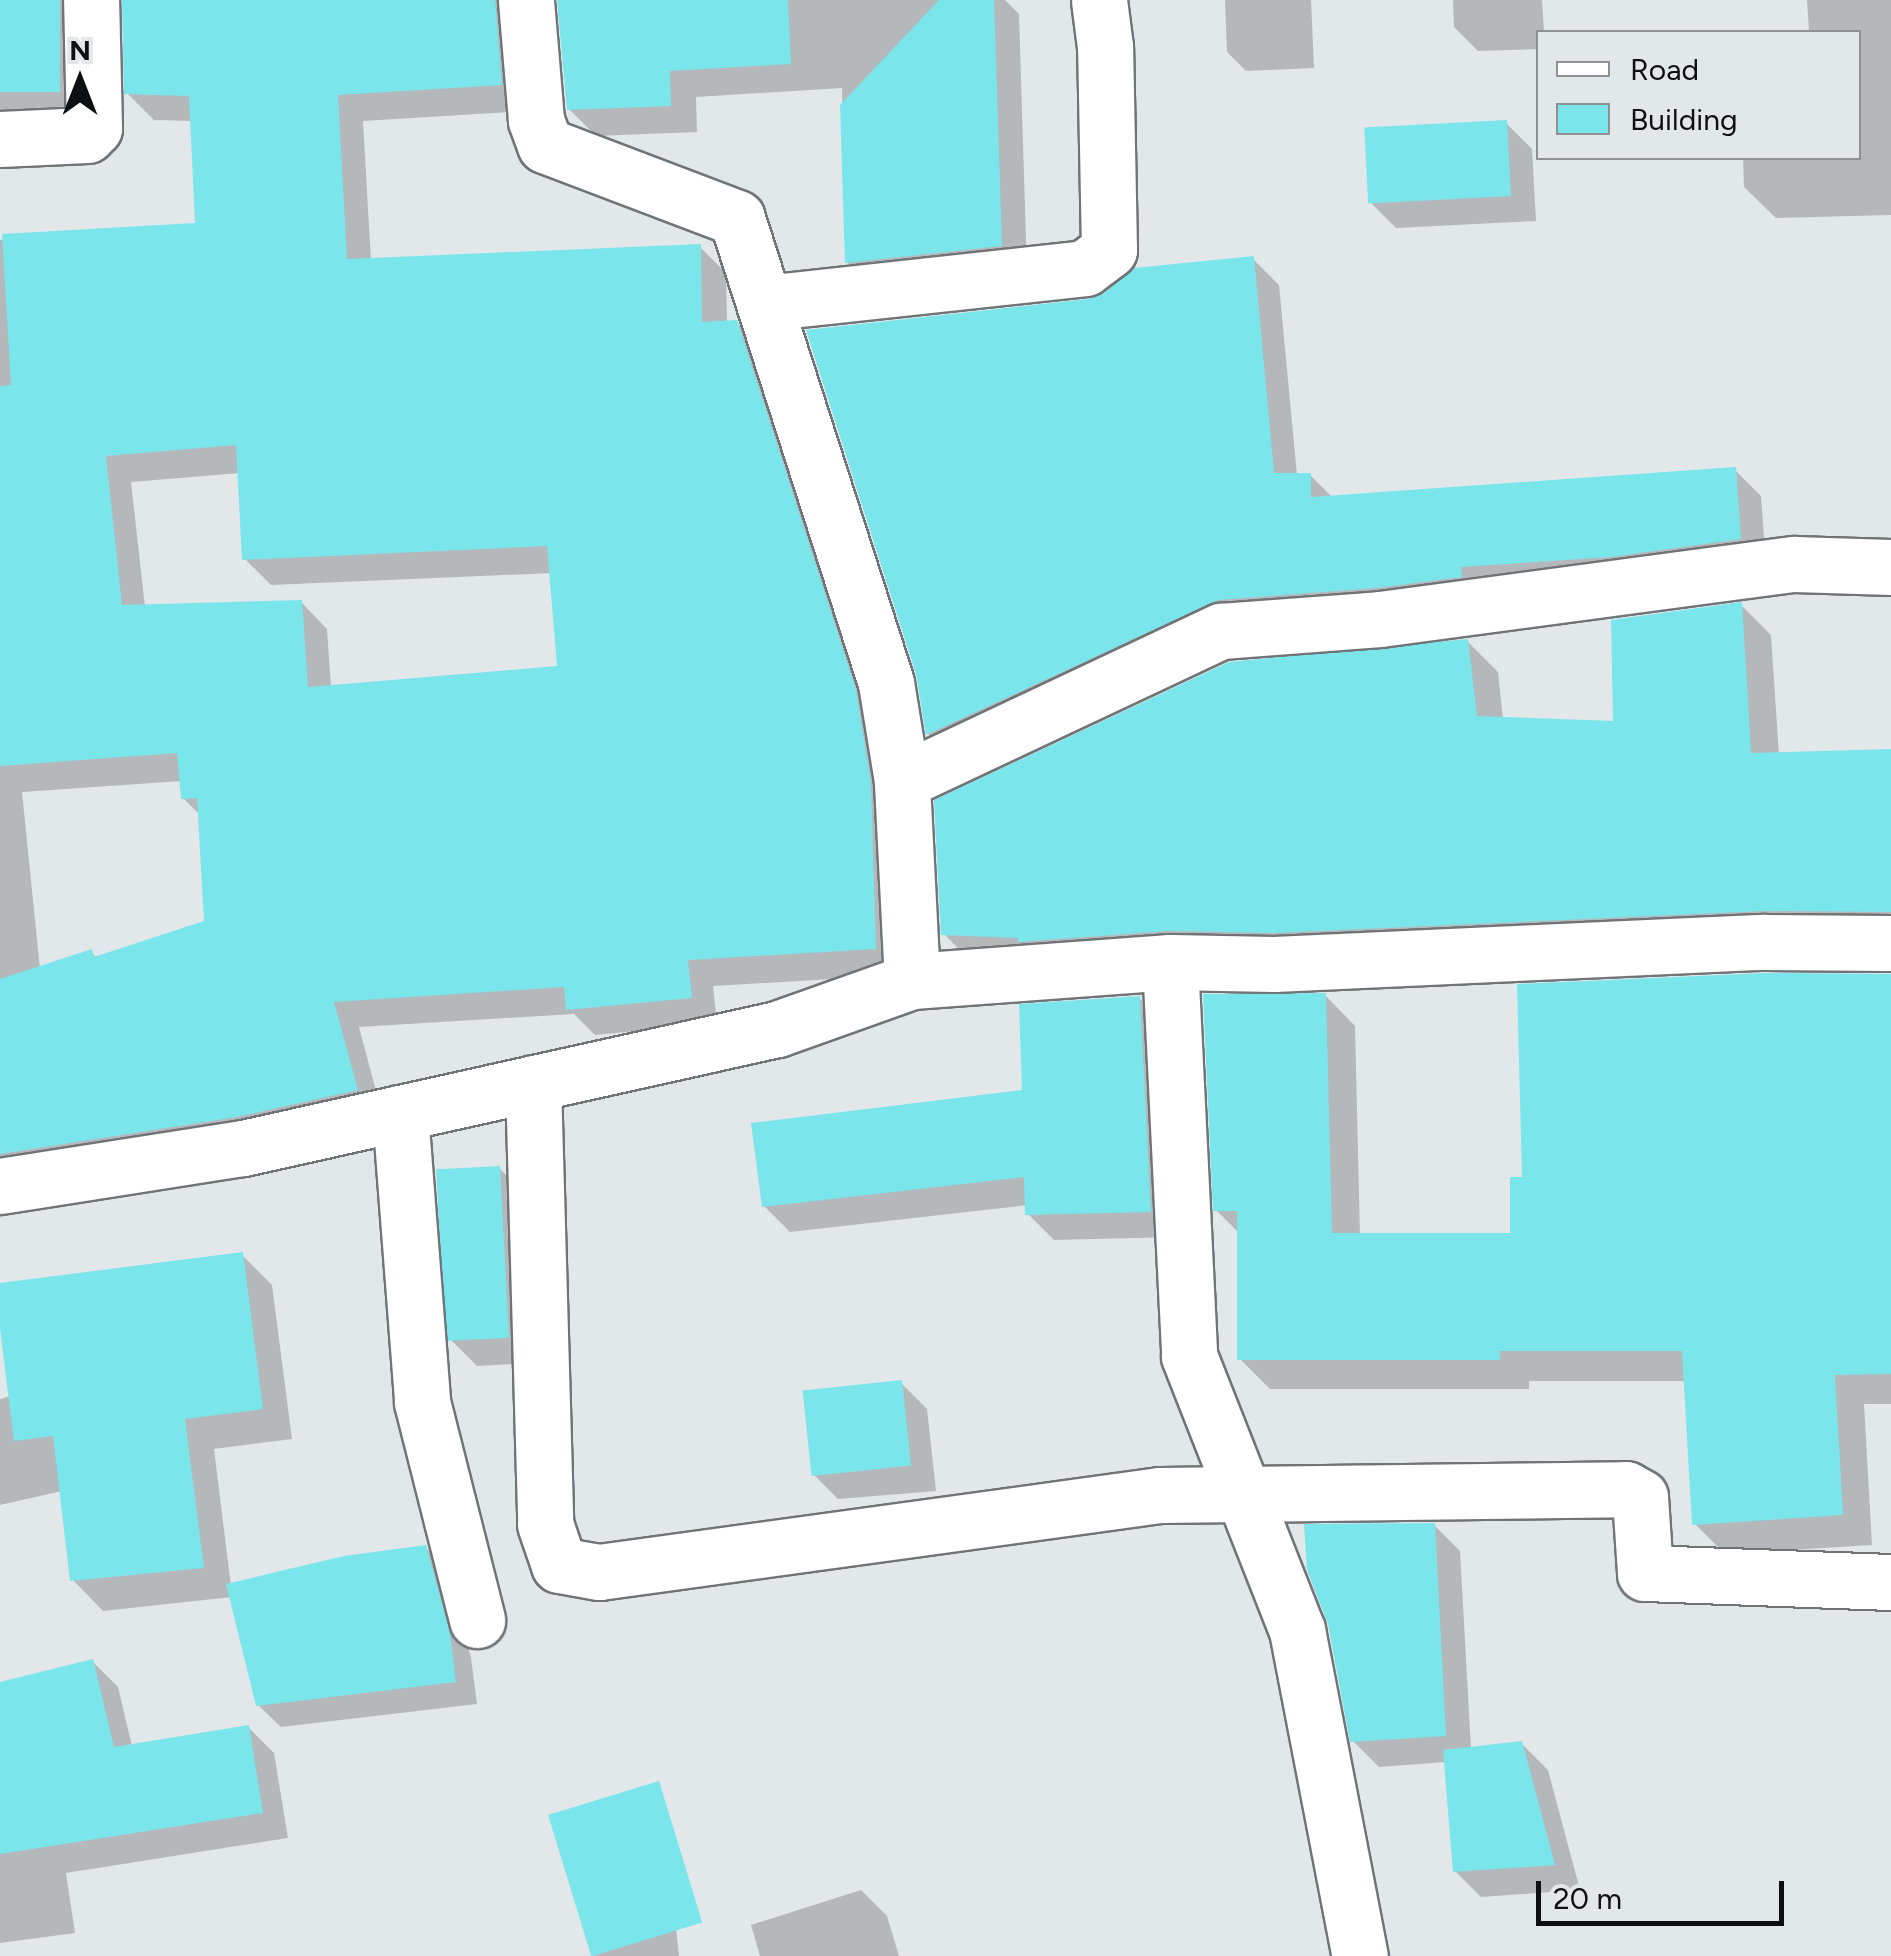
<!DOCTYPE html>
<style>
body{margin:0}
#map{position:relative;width:1891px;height:1956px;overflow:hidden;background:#e2e7ea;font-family:Figtree,sans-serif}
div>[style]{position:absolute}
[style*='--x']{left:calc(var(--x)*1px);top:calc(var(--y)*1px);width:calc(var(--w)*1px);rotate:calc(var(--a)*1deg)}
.shadow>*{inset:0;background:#0003}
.building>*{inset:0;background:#7be5ec;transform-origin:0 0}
.roads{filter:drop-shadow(2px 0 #707476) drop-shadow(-2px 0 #707476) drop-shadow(0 2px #707476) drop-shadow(0 -2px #707476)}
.street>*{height:55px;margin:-27.5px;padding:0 27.5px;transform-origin:27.5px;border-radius:27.5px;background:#fff}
span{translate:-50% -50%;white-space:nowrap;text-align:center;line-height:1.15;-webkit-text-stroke:8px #e2e7ea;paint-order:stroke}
.legend{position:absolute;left:1536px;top:30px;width:325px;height:130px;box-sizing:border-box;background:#e2e7ea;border:2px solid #8d9193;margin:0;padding:12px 18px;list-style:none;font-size:30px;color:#0d0f10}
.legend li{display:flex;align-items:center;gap:20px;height:50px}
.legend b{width:50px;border:2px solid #8d9193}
.north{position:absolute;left:30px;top:30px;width:100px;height:100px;-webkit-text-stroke:8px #e2e7ea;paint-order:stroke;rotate:0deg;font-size:28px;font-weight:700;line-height:40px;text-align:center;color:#0d0f10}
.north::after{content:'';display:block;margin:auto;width:35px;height:45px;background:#0d0f10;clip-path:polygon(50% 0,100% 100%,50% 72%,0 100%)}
.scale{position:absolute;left:1536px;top:1881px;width:248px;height:45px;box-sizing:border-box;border:5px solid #0d0f10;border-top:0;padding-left:12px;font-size:30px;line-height:35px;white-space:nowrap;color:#0d0f10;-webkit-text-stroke:8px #e2e7ea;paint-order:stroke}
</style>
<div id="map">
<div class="shadow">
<i style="clip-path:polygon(0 0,101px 0,88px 119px,0 136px)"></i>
<i style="clip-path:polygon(evenodd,125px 0,536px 0,527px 111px,363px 121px,371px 261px,700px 247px,726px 273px,727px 323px,736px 322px,763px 349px,881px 719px,901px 975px,713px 986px,717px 1023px,595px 1035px,574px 1014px,359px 1027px,383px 1117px,0 1197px,0 240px,197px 225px,193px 121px,154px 120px,127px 93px,125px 0,240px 473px,244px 558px,271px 585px,552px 573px,560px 668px,331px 687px,327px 629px,301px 602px,145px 607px,131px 482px,240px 473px,125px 0,182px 781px,183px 798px,200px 815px,207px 923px,98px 959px,91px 952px,40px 969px,22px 792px,182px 781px)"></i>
<i style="clip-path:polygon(560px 0,1005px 0,1019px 14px,1027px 272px,874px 288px,847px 262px,842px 88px,696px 97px,697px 132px,596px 136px,569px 109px)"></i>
<i style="clip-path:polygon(1225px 0,1311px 0,1314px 68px,1246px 71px,1227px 52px)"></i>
<i style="clip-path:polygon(1453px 0,1542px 0,1544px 32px,1538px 32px,1538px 49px,1478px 51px,1454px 27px)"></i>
<i style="clip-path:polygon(1807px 0,1891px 0,1891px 215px,1776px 218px,1744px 187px,1743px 158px,1858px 158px,1858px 32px,1809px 32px)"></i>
<i style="clip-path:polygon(1506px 123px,1532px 149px,1536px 221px,1396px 228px,1370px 202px)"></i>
<i style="clip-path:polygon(1253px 259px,1279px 285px,1297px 475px,1310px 475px,1333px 498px,1735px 470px,1761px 496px,1766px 565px,1245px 625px,954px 760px,928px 734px,918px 673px,1089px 302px)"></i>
<i style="clip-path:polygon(1741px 605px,1771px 635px,1779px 755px,1891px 752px,1891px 943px,974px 964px,943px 933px,1467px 641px,1498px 672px,1503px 719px,1615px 723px)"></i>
<i style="clip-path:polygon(1891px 977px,1891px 1404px,1864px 1404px,1872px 1545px,1725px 1554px,1695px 1524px,1686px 1381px,1529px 1381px,1529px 1389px,1270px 1389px,1240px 1359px,1240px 1234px,1216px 1210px,1325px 995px,1355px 1026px,1360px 1236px,1512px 1236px,1524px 1179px)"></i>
<i style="clip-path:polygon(1139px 998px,1165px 1024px,1176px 1237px,1054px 1240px,1028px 1214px,1028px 1205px,790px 1232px,764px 1206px,1024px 1092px)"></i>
<i style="clip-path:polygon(499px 1168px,525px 1194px,534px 1363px,477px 1366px,451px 1340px)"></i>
<i style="clip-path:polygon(242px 1255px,272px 1285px,292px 1439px,214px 1449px,231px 1586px,425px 1547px,448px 1570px,471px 1658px,477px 1704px,281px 1727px,258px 1705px,232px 1597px,103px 1611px,73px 1580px,62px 1491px,0 1505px,0 1399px,11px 1396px,0 1286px)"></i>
<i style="clip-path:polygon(901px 1383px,927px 1409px,936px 1491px,838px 1499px,812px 1473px)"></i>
<i style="clip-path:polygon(1434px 1525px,1460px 1551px,1471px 1749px,1522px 1744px,1548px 1770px,1580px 1890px,1481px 1897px,1455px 1871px,1446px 1762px,1379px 1767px,1353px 1741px)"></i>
<i style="clip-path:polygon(92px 1661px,118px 1687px,132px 1746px,248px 1727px,274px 1753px,288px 1838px,66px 1873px,75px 1933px,0 1943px,0 1684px)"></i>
<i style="clip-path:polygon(664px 1816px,679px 1956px,595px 1956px,590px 1951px)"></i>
<i style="clip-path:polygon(861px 1890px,887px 1916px,899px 1956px,760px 1956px,751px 1925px)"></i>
</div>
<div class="building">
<i style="left:0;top:0;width:60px;height:92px"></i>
<i style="clip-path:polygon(evenodd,122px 0,495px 0,502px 85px,338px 95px,347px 259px,701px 244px,702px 322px,737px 320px,856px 690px,871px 784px,876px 949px,688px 960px,692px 998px,566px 1010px,564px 987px,334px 1002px,358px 1090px,237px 1117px,0 1154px,0 979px,92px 949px,94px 957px,204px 921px,197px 798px,181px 799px,177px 753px,0 766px,0 386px,11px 385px,2px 234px,195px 223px,189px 96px,124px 94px,122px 0,236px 445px,242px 560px,547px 546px,557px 666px,308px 687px,302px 600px,122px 605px,106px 456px,236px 445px)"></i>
<i style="clip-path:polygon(557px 0,788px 0,791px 64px,670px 71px,671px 106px,567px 110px)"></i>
<i style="clip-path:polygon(939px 0,994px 0,1002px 246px,845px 263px,840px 105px)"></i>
<i style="left:1507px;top:120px;width:76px;height:143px;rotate:87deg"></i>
<i style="clip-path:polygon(1254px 256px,1274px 473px,1311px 473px,1311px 497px,1736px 467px,1741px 539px,1611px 557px,1461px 567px,1462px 577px,1377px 588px,1218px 600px,926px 735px,916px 674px,806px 330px,1088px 299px,1104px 293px,1134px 268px)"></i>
<i style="clip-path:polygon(1742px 602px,1751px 753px,1891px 749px,1891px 912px,1764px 911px,1274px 933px,1168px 931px,1018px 942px,1018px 938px,941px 935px,934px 800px,1229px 662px,1468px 639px,1477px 716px,1613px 721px,1611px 620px)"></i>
<i style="clip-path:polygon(1766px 973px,1891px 974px,1891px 1374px,1835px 1375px,1843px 1515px,1692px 1525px,1682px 1351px,1500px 1351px,1500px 1360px,1237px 1360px,1237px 1211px,1213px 1211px,1203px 994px,1326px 993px,1332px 1233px,1510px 1233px,1510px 1177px,1522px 1177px,1517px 984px)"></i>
<i style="clip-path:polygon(1140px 996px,1151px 1212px,1025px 1215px,1024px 1177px,762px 1207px,751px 1123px,1022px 1090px,1019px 1004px)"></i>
<i style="left:500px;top:1166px;width:172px;height:64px;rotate:87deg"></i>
<i style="clip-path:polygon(243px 1252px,263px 1409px,185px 1419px,204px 1568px,70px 1581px,53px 1436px,14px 1441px,0 1329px,0 1283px)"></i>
<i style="left:902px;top:1380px;width:86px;height:100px;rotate:84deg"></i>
<i style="clip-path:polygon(1435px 1523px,1446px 1736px,1350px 1742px,1328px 1624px,1307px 1570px,1304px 1524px)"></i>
<i style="clip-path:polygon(426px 1545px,450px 1633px,456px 1682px,256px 1706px,226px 1584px,344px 1556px)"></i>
<i style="clip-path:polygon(93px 1659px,114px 1747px,249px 1725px,263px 1813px,0 1854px,0 1682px)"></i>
<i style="clip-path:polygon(1522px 1741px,1555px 1865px,1453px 1872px,1443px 1750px)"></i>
<i style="left:659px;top:1781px;width:148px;height:116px;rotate:73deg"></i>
</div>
<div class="roads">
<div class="street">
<i style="--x:0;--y:139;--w:87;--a:-2.6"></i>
<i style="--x:87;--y:135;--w:10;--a:-45"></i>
<i style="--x:94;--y:128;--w:128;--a:-91.3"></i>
<i style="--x:764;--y:303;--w:323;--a:-6.2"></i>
<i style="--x:1085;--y:268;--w:30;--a:-37"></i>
<i style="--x:1109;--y:250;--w:203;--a:-91.1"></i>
<i style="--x:1105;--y:47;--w:47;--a:-97.3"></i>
<i style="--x:902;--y:781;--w:353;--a:-25.2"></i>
<i style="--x:1221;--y:631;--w:159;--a:-4.3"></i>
<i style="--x:1380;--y:619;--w:418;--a:-7.6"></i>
<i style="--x:1794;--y:564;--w:97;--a:1.8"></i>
<i style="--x:1170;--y:962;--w:394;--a:87.2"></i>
<i style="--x:1189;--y:1356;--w:295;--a:68.5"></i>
<i style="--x:1297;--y:1630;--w:332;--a:79.1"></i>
<i style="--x:912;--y:981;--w:259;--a:-4.2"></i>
<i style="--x:1170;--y:962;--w:104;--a:1.1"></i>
<i style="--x:1274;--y:964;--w:491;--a:-2.6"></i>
<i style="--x:1765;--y:942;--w:126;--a:0.5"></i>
<i style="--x:533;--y:1083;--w:441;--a:88.4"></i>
<i style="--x:545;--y:1524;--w:43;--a:71.1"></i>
<i style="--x:559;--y:1565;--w:41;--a:9.9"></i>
<i style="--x:599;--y:1572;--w:566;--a:-7.82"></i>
<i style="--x:1160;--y:1495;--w:466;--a:-0.7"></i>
<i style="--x:1626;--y:1489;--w:16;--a:30"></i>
<i style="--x:1640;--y:1497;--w:76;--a:86.2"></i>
<i style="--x:1645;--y:1573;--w:246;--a:2.1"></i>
<i style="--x:400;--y:1113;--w:290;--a:85.6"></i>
<i style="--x:422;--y:1402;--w:225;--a:75.8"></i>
<i style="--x:0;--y:1186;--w:246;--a:-8.9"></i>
<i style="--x:243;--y:1148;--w:547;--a:-12.56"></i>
<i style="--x:777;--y:1029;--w:143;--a:-19.6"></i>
<i style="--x:912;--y:981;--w:200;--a:-92.9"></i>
<i style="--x:902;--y:781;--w:99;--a:-99.3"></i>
<i style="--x:886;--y:683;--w:488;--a:-107.8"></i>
<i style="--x:737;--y:218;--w:205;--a:-159.2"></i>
<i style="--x:545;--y:145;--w:27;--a:-110"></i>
<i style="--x:536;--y:120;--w:120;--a:-94.8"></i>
</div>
</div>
<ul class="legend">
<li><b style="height:12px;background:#fff"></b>Road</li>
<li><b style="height:28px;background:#7be5ec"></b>Building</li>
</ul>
<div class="north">N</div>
<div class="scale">20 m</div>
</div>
